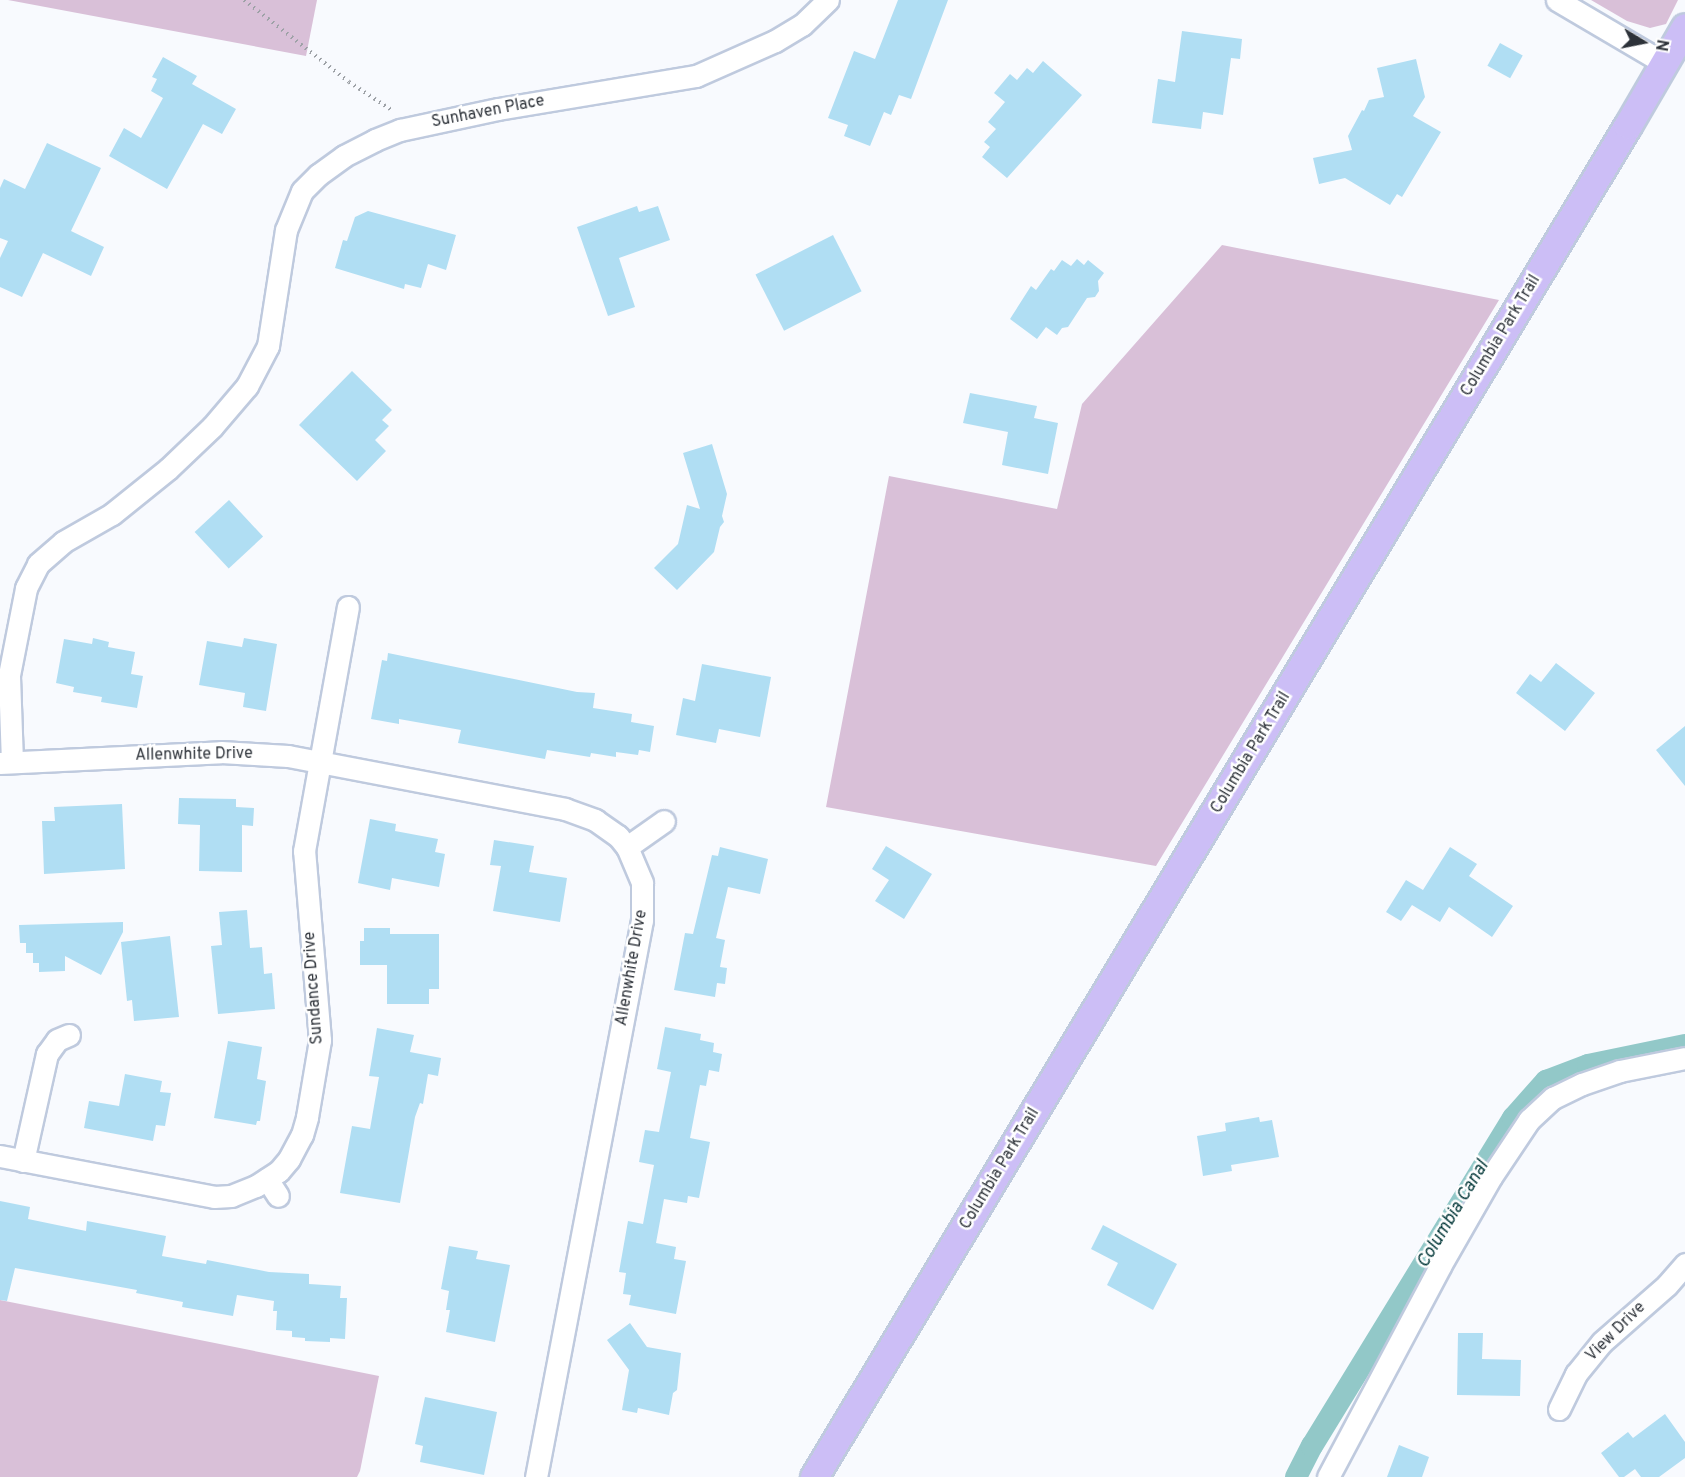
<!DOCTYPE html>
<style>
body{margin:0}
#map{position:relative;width:1685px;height:1477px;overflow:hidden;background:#f8fafe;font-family:Overpass,sans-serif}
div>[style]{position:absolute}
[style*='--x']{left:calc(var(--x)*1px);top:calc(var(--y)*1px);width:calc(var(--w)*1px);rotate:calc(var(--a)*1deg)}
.green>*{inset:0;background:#d9c0d8}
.canal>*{height:22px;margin:-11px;padding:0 11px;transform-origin:11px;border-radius:11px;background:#92c8c8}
.building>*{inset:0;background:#b0def3;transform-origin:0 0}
.path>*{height:4px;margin-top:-2px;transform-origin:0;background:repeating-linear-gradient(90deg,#9da1a6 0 1.5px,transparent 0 6px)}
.roads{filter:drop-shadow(2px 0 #bfcade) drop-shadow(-2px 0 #bfcade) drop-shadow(0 2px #bfcade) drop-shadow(0 -2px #bfcade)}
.minor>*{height:21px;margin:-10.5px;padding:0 10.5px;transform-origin:10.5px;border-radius:10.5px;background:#fff}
.major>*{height:27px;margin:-13.5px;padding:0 13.5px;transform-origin:13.5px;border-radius:13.5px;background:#ccbef6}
span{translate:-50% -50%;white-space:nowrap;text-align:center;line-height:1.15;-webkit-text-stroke:5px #fff;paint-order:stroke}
.street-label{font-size:16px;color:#2d3239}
.water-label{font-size:18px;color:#003637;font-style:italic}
.north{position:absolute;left:1613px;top:12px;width:60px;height:60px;-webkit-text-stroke:4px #fff;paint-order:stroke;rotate:100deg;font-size:16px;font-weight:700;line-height:24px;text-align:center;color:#2d3239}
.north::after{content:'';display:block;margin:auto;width:21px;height:27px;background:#2d3239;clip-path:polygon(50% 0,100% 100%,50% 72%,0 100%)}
</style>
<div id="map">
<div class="green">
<i style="clip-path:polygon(8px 0,317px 0,306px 56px)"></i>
<i style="clip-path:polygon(1591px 0,1678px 0,1666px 24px,1650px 28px,1627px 21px)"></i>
<i style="clip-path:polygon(1222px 245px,1499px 300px,1156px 866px,826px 807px,889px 476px,1057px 509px,1082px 404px)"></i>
<i style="clip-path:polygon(0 1300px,379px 1376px,360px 1471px,357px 1477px,0 1477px)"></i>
</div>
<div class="canal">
<i style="--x:1296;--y:1477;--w:35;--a:-63"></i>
<i style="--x:1312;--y:1446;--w:385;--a:-58.5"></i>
<i style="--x:1513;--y:1118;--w:50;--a:-48.3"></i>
<i style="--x:1546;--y:1081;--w:45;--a:-20.9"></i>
<i style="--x:1588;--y:1065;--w:99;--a:-11.7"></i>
</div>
<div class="building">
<i style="clip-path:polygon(898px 0,948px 0,911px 99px,899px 95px,891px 115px,884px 112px,870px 146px,844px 136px,848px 125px,828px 118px,854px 51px,875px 59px)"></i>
<i style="clip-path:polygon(1182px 31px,1242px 39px,1240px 59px,1231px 58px,1223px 115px,1203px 112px,1201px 129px,1152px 123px,1158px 79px,1175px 82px)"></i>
<i style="left:1500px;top:43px;width:26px;height:26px;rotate:29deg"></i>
<i style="clip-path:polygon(163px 57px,197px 76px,192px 84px,236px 109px,222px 134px,203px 124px,167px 189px,109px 156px,124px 128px,141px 138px,163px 98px,151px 91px,157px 79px,152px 77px)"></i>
<i style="clip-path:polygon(1416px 59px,1425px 97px,1413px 116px,1441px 132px,1402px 197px,1397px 194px,1390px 205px,1345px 178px,1319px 184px,1313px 158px,1352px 150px,1348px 136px,1362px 110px,1364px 111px,1369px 100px,1384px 97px,1377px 68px)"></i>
<i style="clip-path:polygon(1043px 61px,1082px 95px,1007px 178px,982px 157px,990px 147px,984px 142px,996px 129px,988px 122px,1005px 102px,994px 93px,1010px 74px,1017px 80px,1027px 68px,1033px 73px)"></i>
<i style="clip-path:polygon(47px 143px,101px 168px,71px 231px,104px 247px,91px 276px,43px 253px,22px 297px,0 287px,0 258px,8px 241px,0 238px,0 188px,4px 179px,25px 189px)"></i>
<i style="clip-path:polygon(637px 206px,639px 212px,658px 206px,670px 240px,619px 258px,635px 307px,608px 316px,577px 227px)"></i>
<i style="clip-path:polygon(368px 211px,456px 235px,446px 270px,428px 264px,421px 288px,405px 284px,404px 289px,335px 268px,343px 240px,347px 241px,355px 217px)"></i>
<i style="left:833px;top:235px;width:63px;height:87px;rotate:63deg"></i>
<i style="clip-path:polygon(1077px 259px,1084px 265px,1088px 260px,1104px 273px,1098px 281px,1099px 291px,1095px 297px,1087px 298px,1068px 327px,1062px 328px,1057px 335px,1046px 327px,1037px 339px,1010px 319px,1031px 286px,1036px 290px,1051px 269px,1054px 271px,1062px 260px,1071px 266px)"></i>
<i style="clip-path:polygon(352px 371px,392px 410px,382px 420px,389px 426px,375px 440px,386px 451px,357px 481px,299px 425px)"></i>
<i style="clip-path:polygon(970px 393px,1037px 406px,1034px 418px,1058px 423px,1048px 474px,1002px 465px,1008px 432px,963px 423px)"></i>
<i style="clip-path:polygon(712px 444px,727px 494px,722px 516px,724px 522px,720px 527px,714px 552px,677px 590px,654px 568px,678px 544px,687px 505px,700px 509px,683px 453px)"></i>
<i style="left:229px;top:500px;width:50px;height:47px;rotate:47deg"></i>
<i style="clip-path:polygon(93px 638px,109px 642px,108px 647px,135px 652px,131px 674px,143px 676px,137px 708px,101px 702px,102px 697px,73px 692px,74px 687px,56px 683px,64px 639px,92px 644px)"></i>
<i style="clip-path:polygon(244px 638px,277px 644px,266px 711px,243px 707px,245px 693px,199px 685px,207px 641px,242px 647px)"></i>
<i style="clip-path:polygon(388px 653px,577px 692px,595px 693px,593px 708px,632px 714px,631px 722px,654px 726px,650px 752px,639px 750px,638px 755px,616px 752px,616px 757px,591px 753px,590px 757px,547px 750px,545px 759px,458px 743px,461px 730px,399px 719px,399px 724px,371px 719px,382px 660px,387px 661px)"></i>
<i style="clip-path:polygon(1556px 663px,1595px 693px,1565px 731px,1516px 693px,1530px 674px,1541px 682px)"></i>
<i style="clip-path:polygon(702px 664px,771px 677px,760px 737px,719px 729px,716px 743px,676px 735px,683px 698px,695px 701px)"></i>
<i style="clip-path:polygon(1685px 726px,1685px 786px,1656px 750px)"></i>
<i style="clip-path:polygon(179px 798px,236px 799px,236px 807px,254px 808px,253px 826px,242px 825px,242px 872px,199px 871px,200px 825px,178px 824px)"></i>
<i style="clip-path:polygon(122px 804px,125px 869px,44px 874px,42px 821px,55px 821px,54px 807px)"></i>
<i style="clip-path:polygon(370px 819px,396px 824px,395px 831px,438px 839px,435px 852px,445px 854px,439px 887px,392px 878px,390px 890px,358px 883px)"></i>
<i style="clip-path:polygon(494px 840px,534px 846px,529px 872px,567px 878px,560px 922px,493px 911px,501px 866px,490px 865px)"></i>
<i style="clip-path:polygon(886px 846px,932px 874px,904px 919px,875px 901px,889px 880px,872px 869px)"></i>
<i style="clip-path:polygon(720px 847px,768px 859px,760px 894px,728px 887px,716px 938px,725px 940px,720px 967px,727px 968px,725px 984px,717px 983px,715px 997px,674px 990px,685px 933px,693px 934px,712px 855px,718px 856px)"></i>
<i style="clip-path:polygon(1450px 847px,1477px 864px,1469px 876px,1513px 906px,1492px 937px,1449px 907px,1440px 922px,1412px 905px,1401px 921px,1386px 912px,1406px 880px,1423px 890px)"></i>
<i style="clip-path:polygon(247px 910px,250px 948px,262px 947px,264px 974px,272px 973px,275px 1009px,218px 1014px,211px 946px,222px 945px,219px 912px)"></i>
<i style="clip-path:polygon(123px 922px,123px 932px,101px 975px,65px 956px,65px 971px,39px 972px,39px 963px,33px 963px,33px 953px,26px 953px,26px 943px,20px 943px,19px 925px)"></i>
<i style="clip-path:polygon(364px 928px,390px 928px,390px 934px,439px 934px,439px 989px,429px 989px,429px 1004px,387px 1004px,387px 965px,360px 965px,360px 941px,364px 941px)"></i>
<i style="clip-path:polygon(170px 936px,179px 1017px,134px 1021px,132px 1000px,127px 1001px,121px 942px)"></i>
<i style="clip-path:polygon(665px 1027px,701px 1034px,700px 1040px,714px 1043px,713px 1052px,722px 1054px,719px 1072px,709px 1070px,706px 1086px,700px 1085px,690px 1138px,710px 1142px,699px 1198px,688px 1196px,687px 1203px,664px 1199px,656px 1243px,676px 1247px,674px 1259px,686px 1261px,676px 1314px,629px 1305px,631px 1295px,623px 1294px,626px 1273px,619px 1272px,628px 1221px,643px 1224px,654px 1165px,639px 1162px,645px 1130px,659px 1132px,671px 1072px,657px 1069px)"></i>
<i style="clip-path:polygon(377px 1028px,414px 1035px,410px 1052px,441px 1058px,438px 1076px,428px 1074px,423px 1104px,420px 1103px,415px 1117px,400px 1203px,340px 1193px,352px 1126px,370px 1129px,379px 1077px,369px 1076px)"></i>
<i style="clip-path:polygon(228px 1041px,262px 1047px,257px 1079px,266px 1081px,260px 1121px,257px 1121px,256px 1125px,214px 1118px)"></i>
<i style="clip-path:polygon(125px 1074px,162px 1081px,160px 1092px,171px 1093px,165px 1126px,156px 1125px,153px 1141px,84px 1128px,89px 1101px,119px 1106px)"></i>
<i style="clip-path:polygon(1259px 1117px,1260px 1122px,1272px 1120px,1279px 1157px,1231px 1165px,1232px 1171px,1203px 1176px,1197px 1136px,1226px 1131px,1225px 1123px)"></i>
<i style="clip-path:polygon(0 1201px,30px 1207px,28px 1219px,86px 1231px,87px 1221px,166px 1236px,162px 1256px,206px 1264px,207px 1260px,269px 1272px,309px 1274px,309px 1284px,341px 1286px,340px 1298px,347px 1298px,345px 1339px,330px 1338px,330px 1342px,305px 1341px,305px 1338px,292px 1337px,292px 1331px,276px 1330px,277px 1311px,273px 1311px,274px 1301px,237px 1295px,233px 1316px,182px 1307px,183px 1302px,136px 1293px,137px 1290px,15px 1268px,7px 1301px,0 1300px)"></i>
<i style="clip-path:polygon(1103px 1225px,1177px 1264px,1153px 1310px,1107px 1285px,1118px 1263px,1091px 1249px)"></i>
<i style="clip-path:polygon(449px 1246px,478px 1251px,476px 1259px,510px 1265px,495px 1342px,446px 1332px,450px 1310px,446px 1310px,449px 1291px,441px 1289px)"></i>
<i style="clip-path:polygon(630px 1323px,647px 1347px,681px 1353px,677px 1390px,673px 1393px,669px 1415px,638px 1408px,637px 1413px,622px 1410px,629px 1370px,607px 1340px)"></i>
<i style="clip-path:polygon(1458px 1333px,1483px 1333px,1482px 1359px,1521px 1360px,1520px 1396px,1457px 1395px)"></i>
<i style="clip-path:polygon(425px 1397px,497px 1412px,484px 1475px,420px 1462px,423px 1446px,415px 1444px)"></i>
<i style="clip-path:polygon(1665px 1414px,1685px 1442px,1685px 1458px,1659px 1477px,1641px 1477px,1635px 1469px,1624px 1477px,1619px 1477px,1601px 1453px,1628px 1432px,1633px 1438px)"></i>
<i style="clip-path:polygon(1399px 1445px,1429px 1457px,1422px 1477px,1387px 1477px)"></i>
</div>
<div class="path">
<i style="--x:244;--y:0;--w:133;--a:38"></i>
<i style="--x:349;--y:82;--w:53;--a:33.4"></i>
</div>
<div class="roads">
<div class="minor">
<i style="--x:1557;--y:0;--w:124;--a:30.5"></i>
<i style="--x:12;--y:762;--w:87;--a:-92"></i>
<i style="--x:9;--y:675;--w:89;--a:-78.9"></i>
<i style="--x:26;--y:588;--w:27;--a:-63"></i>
<i style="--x:38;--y:564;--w:33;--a:-41"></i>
<i style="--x:63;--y:542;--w:56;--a:-29.7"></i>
<i style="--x:112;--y:514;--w:72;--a:-38.8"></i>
<i style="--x:168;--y:469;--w:61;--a:-43.7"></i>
<i style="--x:212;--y:427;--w:54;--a:-49.5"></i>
<i style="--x:247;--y:386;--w:45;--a:-62.3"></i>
<i style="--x:268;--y:346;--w:117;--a:-81.2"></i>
<i style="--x:286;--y:230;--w:42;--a:-67.7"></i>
<i style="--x:302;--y:191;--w:23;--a:-45"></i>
<i style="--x:318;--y:175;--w:32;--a:-36"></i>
<i style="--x:344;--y:156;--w:35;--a:-27"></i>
<i style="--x:375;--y:140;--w:27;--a:-22"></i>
<i style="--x:400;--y:130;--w:100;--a:-12.1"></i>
<i style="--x:498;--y:109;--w:201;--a:-9.5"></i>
<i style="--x:696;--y:76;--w:86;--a:-23.9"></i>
<i style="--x:775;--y:41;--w:31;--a:-31"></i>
<i style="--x:802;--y:25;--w:36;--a:-44"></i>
<i style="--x:0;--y:763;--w:221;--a:-2.8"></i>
<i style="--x:221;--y:752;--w:67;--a:3.4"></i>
<i style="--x:288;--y:756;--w:282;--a:10.8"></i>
<i style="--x:565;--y:809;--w:32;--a:20"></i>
<i style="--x:595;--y:820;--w:28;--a:35"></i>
<i style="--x:618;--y:836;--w:14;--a:51"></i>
<i style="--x:627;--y:847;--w:39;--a:67"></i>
<i style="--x:642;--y:883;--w:37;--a:90"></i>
<i style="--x:642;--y:920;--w:567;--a:100.77"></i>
<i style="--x:627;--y:847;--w:45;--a:-35.1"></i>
<i style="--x:0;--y:1156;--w:218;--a:10.8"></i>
<i style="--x:214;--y:1197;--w:17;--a:-3"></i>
<i style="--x:231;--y:1196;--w:27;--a:-22"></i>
<i style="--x:256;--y:1186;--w:27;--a:-33"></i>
<i style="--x:279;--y:1171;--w:16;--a:-50"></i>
<i style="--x:289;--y:1159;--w:27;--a:-62"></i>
<i style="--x:302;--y:1135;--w:19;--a:-74"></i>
<i style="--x:307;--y:1117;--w:78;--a:-80.4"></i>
<i style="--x:320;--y:1040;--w:190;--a:-94.8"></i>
<i style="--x:304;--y:851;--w:248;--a:-79.8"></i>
<i style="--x:23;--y:1161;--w:110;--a:-77.4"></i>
<i style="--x:47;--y:1054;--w:17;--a:-54"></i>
<i style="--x:57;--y:1040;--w:13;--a:-23"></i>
<i style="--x:267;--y:1179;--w:20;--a:57"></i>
<i style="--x:1559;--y:1409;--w:39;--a:-64"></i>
<i style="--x:1576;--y:1374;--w:41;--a:-50.9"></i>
<i style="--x:1602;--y:1342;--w:86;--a:-41.2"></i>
<i style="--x:1667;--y:1285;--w:28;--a:-49"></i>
<i style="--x:1328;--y:1477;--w:239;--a:-62"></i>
<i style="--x:1440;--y:1266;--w:103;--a:-60.2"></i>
<i style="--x:1491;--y:1177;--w:69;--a:-56.3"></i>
<i style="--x:1529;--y:1120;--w:33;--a:-43"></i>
<i style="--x:1553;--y:1098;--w:32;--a:-26"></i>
<i style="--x:1582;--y:1084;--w:40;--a:-18.9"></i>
<i style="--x:1620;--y:1071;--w:66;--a:-11.3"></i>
</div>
<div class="major">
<i style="--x:814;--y:1477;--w:1578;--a:-58.95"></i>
<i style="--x:1628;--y:125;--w:113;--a:-59.8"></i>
</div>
</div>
<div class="street-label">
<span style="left:488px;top:112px;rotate:-11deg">Sunhaven Place</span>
<span style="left:1501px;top:336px;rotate:-59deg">Columbia Park Trail</span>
<span style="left:1251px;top:753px;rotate:-59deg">Columbia Park Trail</span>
<span style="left:194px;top:755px;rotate:-1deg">Allenwhite Drive</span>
<span style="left:632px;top:968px;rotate:-80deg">Allenwhite Drive</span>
<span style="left:314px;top:988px;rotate:-94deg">Sundance Drive</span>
<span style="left:1000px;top:1169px;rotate:-59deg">Columbia Park Trail</span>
<span style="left:1616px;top:1332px;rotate:-45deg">View Drive</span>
</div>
<div class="water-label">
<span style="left:1454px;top:1215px;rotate:-59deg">Columbia Canal</span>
</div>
<div class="north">N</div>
</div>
